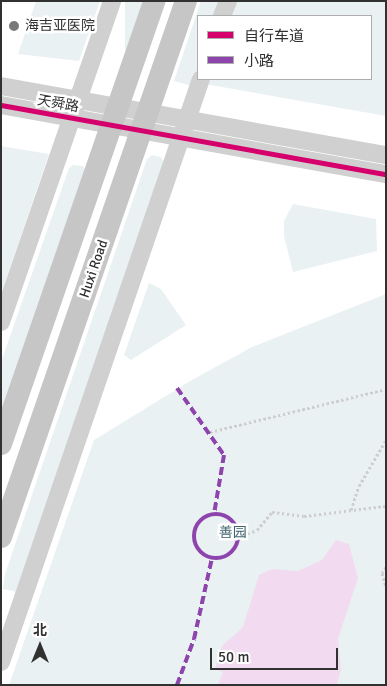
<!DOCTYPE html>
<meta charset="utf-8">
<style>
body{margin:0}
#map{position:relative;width:387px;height:686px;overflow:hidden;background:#fff;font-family:Signika,"Noto Sans SC",sans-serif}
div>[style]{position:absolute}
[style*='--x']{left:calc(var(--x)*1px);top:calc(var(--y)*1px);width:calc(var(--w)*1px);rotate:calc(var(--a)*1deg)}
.green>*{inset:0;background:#eaf1f2;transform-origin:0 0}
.water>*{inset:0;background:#f2dbf0}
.path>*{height:3px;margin-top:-1.5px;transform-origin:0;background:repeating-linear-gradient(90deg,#cecece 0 2.5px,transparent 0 5px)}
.minor>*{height:18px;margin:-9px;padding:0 9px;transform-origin:9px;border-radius:9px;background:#d0d0d0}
.major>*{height:22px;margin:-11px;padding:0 11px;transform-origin:11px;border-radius:11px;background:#c6c6c6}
.quiet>*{height:4px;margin-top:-2px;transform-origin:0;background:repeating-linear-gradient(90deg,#8e44ad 0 8px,transparent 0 12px)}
.quiet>.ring{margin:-2px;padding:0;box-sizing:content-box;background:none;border:4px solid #8e44ad;border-radius:50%}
.cycleway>*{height:5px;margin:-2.5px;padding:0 2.5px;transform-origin:2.5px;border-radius:2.5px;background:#d6006c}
.dots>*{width:14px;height:14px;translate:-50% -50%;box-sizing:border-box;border:2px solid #fff;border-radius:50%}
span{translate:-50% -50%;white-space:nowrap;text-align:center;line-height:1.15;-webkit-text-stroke:5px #fff;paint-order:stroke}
.poi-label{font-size:14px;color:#313131}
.left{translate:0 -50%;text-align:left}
.street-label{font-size:14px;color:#313131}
.park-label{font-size:14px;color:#3e636c}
.frame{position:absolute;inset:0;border:2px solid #313131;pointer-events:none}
.legend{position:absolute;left:197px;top:15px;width:175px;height:65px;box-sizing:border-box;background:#fff;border:1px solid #adadad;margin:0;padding:6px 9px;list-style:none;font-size:15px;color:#313131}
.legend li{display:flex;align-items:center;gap:10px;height:25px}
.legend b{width:25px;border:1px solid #adadad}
.north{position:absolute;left:15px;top:621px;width:50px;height:50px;-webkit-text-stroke:4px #fff;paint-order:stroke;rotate:0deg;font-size:14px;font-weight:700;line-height:20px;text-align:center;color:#313131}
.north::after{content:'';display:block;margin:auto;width:18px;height:22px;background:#313131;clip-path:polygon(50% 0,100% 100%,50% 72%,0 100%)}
.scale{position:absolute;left:210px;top:648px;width:128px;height:22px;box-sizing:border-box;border:2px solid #313131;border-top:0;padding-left:6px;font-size:15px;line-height:18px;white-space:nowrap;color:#313131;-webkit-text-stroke:4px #fff;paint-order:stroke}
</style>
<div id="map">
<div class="green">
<i style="clip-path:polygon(36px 1px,100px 1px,79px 61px,18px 54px)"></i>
<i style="left:125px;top:1px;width:21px;height:60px"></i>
<i style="clip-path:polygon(201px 1px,221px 1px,216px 16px,198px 16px,198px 68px,192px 86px,174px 81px)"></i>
<i style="clip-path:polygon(233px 1px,386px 1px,386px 116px,205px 84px,207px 79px,371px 79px,371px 16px,228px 16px)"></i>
<i style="clip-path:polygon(1px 146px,49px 154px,1px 294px)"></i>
<i style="clip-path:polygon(152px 155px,161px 157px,164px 163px,18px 592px,3px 589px,5px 574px,147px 159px)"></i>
<i style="clip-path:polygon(73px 165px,83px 166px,86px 171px,1px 423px,1px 362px,69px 168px)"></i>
<i style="clip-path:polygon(293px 204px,376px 219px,377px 251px,293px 272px,284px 236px,284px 221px)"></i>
<i style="clip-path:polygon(149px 283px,161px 289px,186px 325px,131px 360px,124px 355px)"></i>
<i style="clip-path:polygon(386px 294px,386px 685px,9px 685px,94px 440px,192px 380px,252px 347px)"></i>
</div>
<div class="water">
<i style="clip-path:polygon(336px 540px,349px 544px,358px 578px,338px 639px,341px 669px,337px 685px,218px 685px,223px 672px,215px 669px,222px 646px,243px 627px,259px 575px,272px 569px,298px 571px,322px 560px)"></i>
</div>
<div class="path">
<i style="--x:210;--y:432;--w:181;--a:-13.7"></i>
<i style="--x:351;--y:510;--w:25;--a:-72"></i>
<i style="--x:359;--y:486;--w:53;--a:-59.6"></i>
<i style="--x:238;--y:537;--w:20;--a:-20"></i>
<i style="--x:257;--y:530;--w:23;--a:-50"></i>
<i style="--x:272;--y:512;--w:32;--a:7"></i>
<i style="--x:304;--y:516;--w:83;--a:-7"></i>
<i style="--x:386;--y:567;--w:7;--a:124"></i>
<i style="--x:382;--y:573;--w:15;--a:74"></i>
</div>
<div class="minor">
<i style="--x:222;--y:16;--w:16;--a:-68"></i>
<i style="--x:1;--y:86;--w:391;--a:10.2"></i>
<i style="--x:1;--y:105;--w:391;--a:10.2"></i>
<i style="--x:1;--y:322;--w:340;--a:-70.9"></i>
<i style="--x:1;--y:662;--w:616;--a:-71.07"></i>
</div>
<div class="major">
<i style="--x:1;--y:444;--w:469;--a:-70.9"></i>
<i style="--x:1;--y:537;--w:567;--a:-70.96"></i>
</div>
<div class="quiet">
<i style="--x:177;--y:388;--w:82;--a:55"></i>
<i style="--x:224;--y:455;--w:60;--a:99.6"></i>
<i class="ring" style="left:194px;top:514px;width:40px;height:40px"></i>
<i style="--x:177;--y:685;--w:49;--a:-69.7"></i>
<i style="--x:194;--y:639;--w:83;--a:-77.5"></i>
</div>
<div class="cycleway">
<i style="--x:1;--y:105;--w:391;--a:10.2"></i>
</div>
<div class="dots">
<i style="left:14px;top:26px;background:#797979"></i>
</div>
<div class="poi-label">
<span class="left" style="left:25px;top:26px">海吉亚医院</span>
</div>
<div class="street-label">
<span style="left:58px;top:104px;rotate:10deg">天舜路</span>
<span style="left:94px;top:269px;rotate:-71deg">Huxi Road</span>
</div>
<div class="park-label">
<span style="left:233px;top:533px">善园</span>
</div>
<div class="frame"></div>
<ul class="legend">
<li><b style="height:6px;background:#d6006c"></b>自行车道</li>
<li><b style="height:6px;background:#8e44ad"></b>小路</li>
</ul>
<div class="north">北</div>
<div class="scale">50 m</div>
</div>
